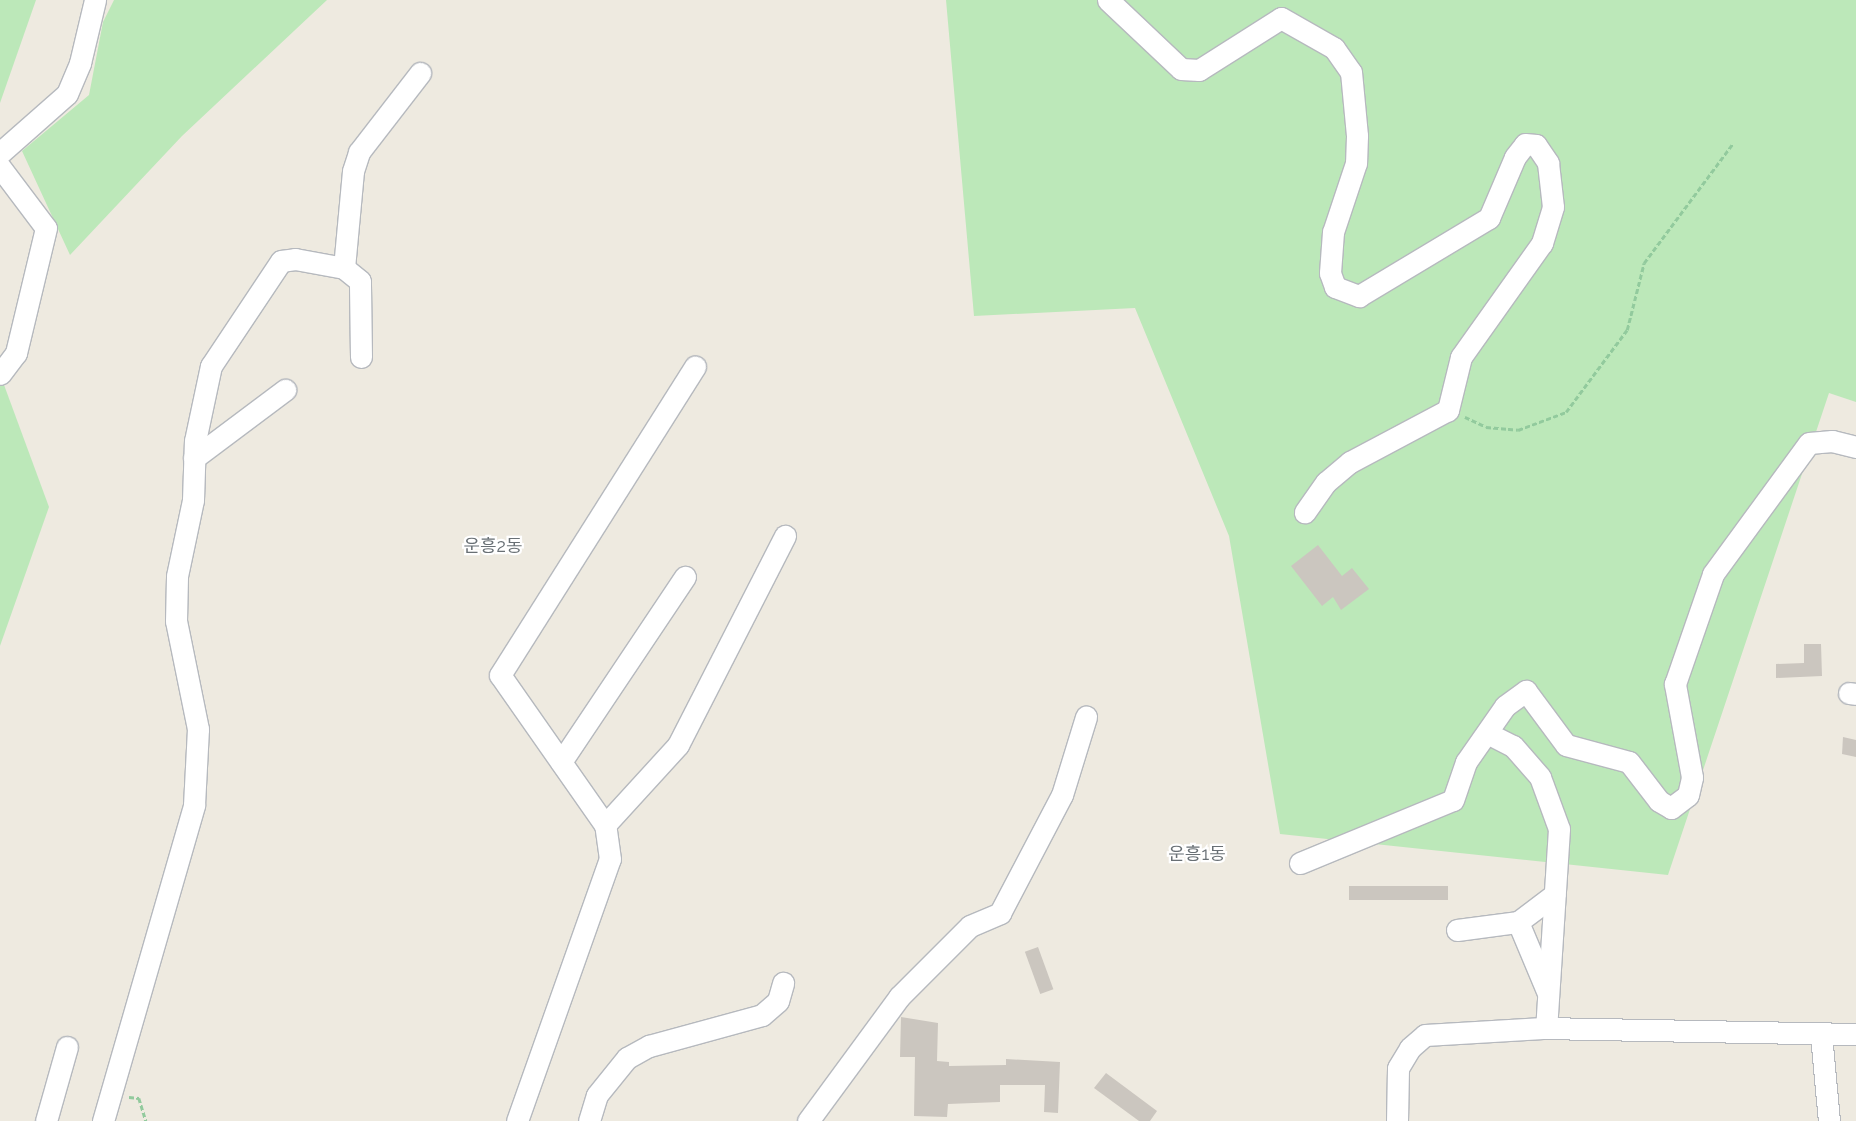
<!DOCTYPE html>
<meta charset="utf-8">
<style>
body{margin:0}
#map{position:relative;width:1856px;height:1121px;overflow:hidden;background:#eeeae0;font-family:Raleway,"Noto Sans KR",sans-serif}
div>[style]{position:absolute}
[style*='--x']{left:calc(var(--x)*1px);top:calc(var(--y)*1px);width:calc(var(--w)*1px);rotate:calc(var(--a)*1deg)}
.green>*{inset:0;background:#bce8b9}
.building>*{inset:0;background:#cbc6bf;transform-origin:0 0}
.path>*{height:2.5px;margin-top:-1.25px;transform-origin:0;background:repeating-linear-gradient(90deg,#92ca9d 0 5px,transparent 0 7.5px)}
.roads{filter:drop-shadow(1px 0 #b6b9be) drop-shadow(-1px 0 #b6b9be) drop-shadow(0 1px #b6b9be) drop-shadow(0 -1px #b6b9be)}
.minor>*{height:21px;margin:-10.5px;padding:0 10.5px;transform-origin:10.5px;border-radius:10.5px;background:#fff}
span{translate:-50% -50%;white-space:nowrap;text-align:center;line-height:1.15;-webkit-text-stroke:4.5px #fff;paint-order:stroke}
.neighbourhood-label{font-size:18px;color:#697075}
</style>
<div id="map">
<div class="green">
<i style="clip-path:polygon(0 0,36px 0,0 103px)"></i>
<i style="clip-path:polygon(114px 0,327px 0,182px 136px,70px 255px,22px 151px,89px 95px,103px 22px)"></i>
<i style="clip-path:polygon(946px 0,1856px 0,1856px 402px,1829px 393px,1668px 875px,1280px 834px,1229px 536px,1135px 308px,974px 316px)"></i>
<i style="clip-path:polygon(0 374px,49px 507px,0 646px)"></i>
</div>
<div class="building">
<i style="clip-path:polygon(1318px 545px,1342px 576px,1352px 568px,1369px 589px,1341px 610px,1333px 597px,1322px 606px,1291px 566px)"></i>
<i style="clip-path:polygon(1804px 644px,1821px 644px,1822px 676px,1776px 678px,1776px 664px,1804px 663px)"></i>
<i style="clip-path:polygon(1843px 737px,1856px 740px,1856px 757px,1842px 754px)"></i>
<i style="left:1448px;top:886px;width:14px;height:99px;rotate:90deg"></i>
<i style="left:1038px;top:947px;width:45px;height:14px;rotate:70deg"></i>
<i style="clip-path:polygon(901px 1017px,938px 1023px,937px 1061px,949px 1062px,949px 1066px,1006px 1065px,1006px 1059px,1060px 1062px,1058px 1113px,1044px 1112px,1045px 1085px,1000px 1085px,1000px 1102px,948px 1104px,947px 1117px,914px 1116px,915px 1057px,900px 1057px)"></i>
<i style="clip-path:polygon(1106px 1073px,1157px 1111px,1150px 1121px,1139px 1121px,1094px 1088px)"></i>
</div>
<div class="path">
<i style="--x:1465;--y:417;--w:23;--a:25"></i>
<i style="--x:1486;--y:427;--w:32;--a:5"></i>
<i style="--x:1518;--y:430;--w:51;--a:-20.6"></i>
<i style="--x:1566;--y:412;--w:102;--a:-53.4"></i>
<i style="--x:1627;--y:330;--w:69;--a:-75.8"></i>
<i style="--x:1644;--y:263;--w:149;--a:-53.4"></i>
<i style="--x:129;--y:1097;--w:10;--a:6"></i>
<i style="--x:139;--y:1098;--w:24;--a:73"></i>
</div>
<div class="roads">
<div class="minor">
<i style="--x:1108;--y:0;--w:100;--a:43.4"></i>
<i style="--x:1181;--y:69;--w:18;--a:3"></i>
<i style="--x:1199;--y:70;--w:97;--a:-32.4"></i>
<i style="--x:1281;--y:18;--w:61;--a:29.5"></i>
<i style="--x:1334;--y:48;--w:29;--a:55"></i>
<i style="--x:1351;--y:72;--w:64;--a:84.6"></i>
<i style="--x:1357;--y:136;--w:27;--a:92"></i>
<i style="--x:1356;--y:163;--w:73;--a:108.4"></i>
<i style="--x:1333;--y:232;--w:41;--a:94.2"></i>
<i style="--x:1330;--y:273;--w:15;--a:70"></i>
<i style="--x:1335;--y:287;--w:26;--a:21"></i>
<i style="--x:1359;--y:296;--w:152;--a:-31"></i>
<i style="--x:1489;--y:218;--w:66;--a:-66.9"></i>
<i style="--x:1515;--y:157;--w:16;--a:-52"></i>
<i style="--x:1525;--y:144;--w:11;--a:5"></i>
<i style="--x:1536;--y:145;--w:22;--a:56"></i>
<i style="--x:1548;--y:163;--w:44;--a:83.5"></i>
<i style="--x:1553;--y:207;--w:38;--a:107"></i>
<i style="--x:1542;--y:243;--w:140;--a:125.4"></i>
<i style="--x:1461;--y:357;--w:55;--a:103.8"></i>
<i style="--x:1448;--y:410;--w:111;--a:152"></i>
<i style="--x:1350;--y:462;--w:31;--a:140"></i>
<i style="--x:1326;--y:482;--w:37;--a:125"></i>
<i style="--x:0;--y:153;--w:89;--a:-41.4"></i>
<i style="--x:67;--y:94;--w:34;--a:-67"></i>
<i style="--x:80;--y:63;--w:65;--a:-76.6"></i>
<i style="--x:0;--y:167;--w:76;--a:53"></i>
<i style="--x:46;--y:228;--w:129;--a:103.5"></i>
<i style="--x:16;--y:353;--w:26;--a:127"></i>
<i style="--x:361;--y:357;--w:76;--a:-90.8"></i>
<i style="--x:360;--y:281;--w:21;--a:-141"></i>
<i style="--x:344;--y:268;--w:97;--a:-84.7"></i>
<i style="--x:353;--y:171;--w:20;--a:-72"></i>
<i style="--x:359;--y:152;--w:100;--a:-52.3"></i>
<i style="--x:194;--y:458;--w:114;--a:-36.8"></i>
<i style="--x:1849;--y:693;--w:7;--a:8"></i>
<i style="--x:1487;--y:733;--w:29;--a:27"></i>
<i style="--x:1513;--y:746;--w:41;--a:48.9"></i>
<i style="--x:1540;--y:777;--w:55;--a:69.9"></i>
<i style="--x:1559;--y:829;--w:199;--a:93.7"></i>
<i style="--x:561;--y:762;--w:223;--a:-56.2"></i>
<i style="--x:605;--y:825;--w:108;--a:-47.6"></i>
<i style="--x:678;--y:745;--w:235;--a:-62.9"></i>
<i style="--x:1300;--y:863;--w:165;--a:-22.4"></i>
<i style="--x:1453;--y:800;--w:40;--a:-71.1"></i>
<i style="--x:1466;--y:762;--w:68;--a:-55.1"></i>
<i style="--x:1505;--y:706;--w:26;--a:-36"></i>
<i style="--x:1526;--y:691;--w:67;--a:53.5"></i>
<i style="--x:1566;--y:745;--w:65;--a:15.1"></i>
<i style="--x:1629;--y:762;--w:49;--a:52.4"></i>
<i style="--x:1659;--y:801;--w:14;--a:30"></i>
<i style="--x:1671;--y:808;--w:21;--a:-37"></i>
<i style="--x:1688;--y:795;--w:18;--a:-77"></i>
<i style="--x:1692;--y:777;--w:95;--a:-100.4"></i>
<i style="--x:1675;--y:684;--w:116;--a:-70.9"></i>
<i style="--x:1713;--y:574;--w:162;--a:-53.8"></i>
<i style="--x:1809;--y:443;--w:23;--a:-5"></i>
<i style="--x:1832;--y:441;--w:25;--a:14"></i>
<i style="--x:1518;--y:922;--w:75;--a:67.2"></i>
<i style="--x:1457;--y:930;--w:62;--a:-7.5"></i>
<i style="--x:1518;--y:922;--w:46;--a:-37.1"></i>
<i style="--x:1821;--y:1035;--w:86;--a:84.7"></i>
<i style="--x:46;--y:1121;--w:77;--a:-74.2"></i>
<i style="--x:103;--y:1121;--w:329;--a:-73.9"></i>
<i style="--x:194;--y:805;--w:76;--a:-87"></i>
<i style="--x:198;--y:729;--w:110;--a:-101.5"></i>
<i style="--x:176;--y:621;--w:45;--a:-88.7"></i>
<i style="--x:177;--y:576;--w:78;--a:-78.1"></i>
<i style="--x:193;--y:500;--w:59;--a:-88.1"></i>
<i style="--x:195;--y:441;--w:77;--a:-78"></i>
<i style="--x:211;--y:366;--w:126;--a:-56.3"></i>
<i style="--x:281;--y:261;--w:14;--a:-8"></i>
<i style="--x:295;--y:259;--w:50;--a:10.4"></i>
<i style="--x:517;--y:1121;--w:278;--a:-70.5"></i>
<i style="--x:610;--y:859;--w:34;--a:-98"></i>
<i style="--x:605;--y:825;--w:183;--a:-125"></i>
<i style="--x:500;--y:675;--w:365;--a:-57.7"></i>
<i style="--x:589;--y:1121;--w:27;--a:-73"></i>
<i style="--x:597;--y:1095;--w:48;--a:-51"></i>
<i style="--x:627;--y:1058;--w:25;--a:-29"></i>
<i style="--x:649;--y:1046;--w:117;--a:-15.3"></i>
<i style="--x:762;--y:1015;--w:21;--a:-41"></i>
<i style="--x:778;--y:1001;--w:19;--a:-74"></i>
<i style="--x:808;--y:1121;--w:154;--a:-53.7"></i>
<i style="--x:899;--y:997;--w:100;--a:-45"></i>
<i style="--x:970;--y:926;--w:33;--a:-23"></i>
<i style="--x:1000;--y:913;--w:133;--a:-62.3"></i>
<i style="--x:1062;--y:795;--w:82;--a:-72.9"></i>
<i style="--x:1397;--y:1121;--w:53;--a:-88.9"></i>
<i style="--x:1398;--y:1068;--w:23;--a:-59"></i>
<i style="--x:1410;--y:1048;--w:20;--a:-41"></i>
<i style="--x:1425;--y:1035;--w:118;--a:-3.4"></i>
<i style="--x:1543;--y:1028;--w:313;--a:1.1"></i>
</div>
</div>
<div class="neighbourhood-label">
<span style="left:493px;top:546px">운흥2동</span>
<span style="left:1197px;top:854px">운흥1동</span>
</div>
</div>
